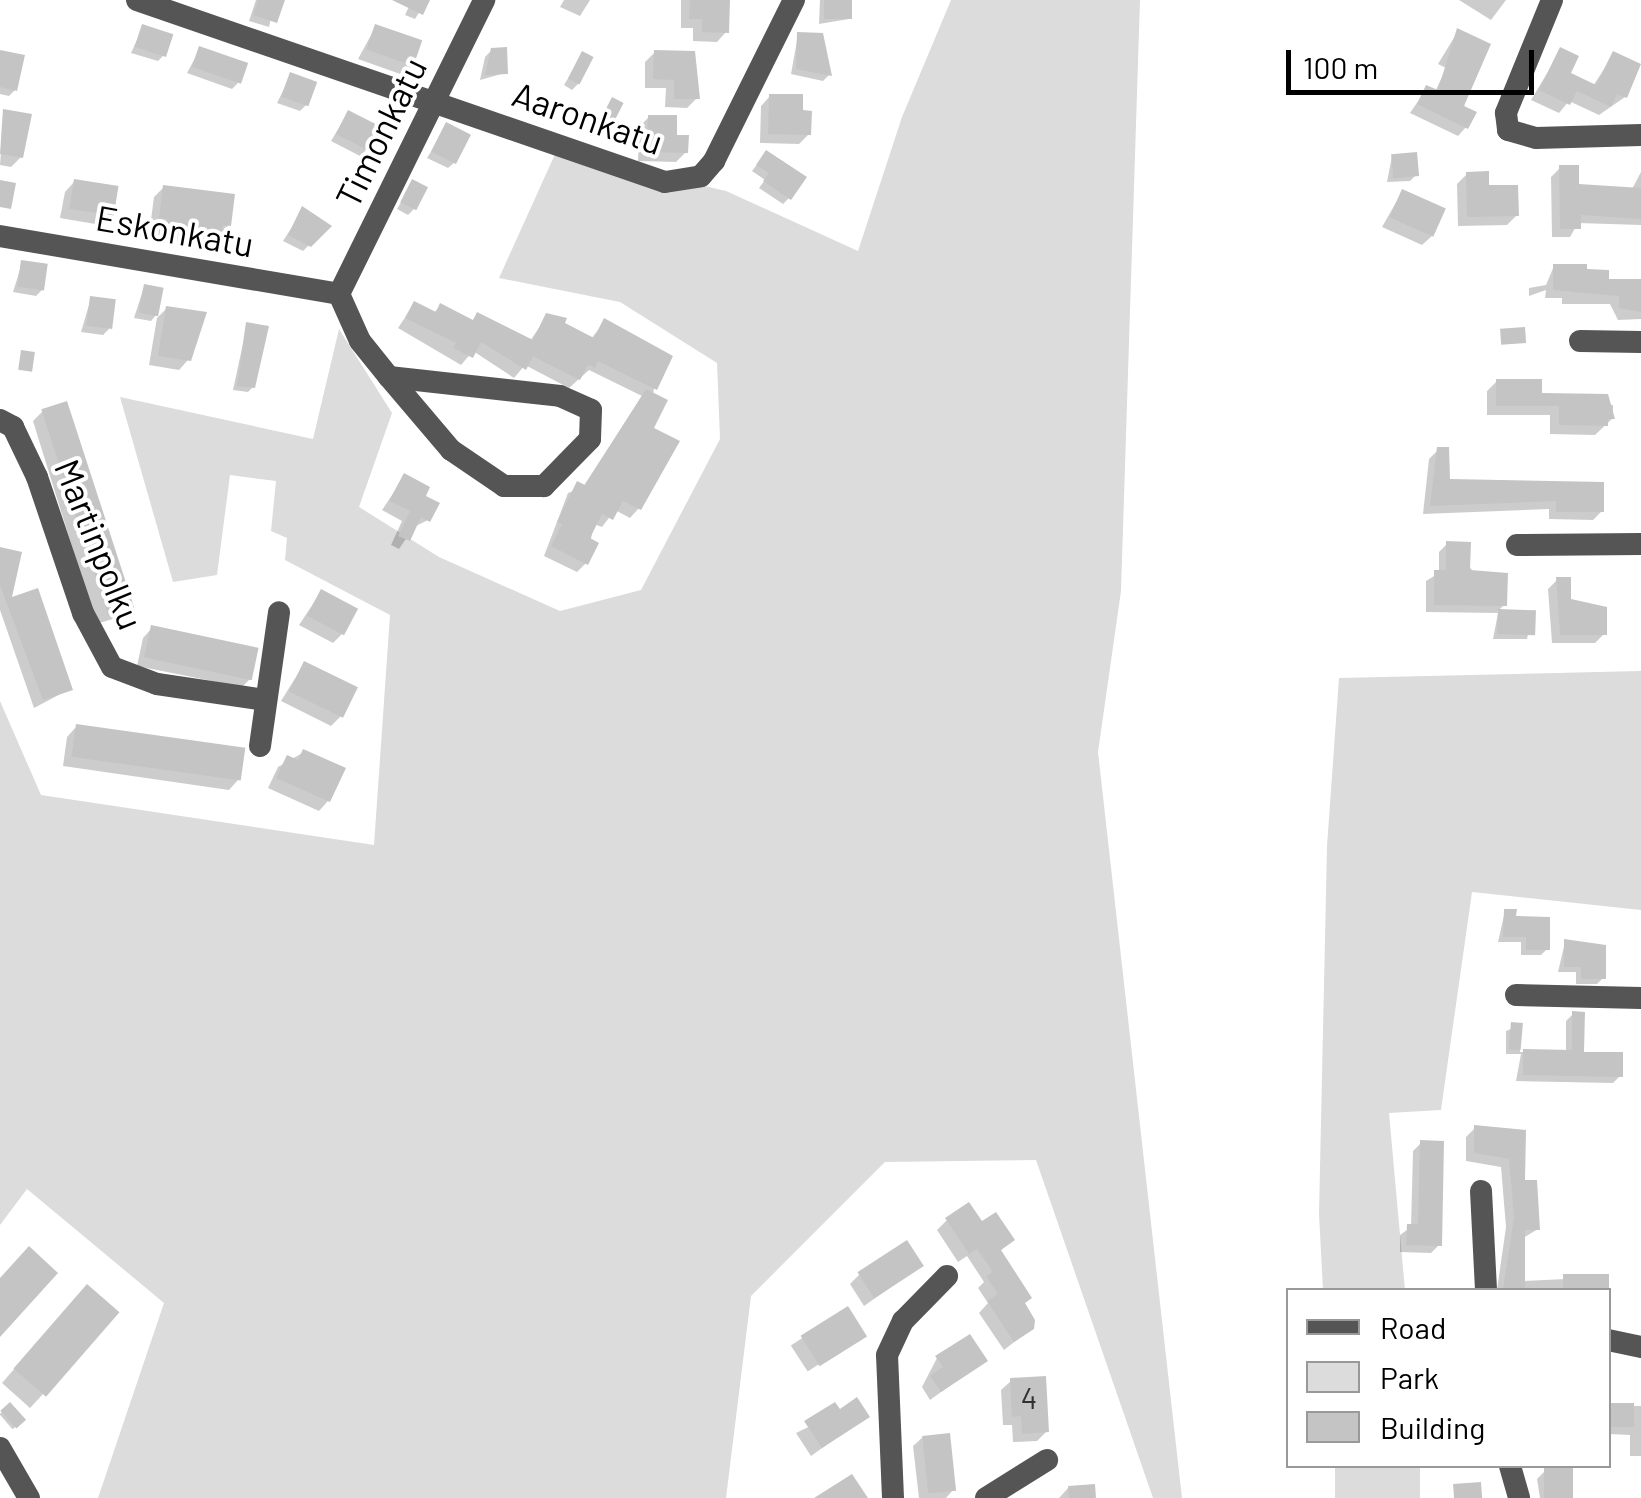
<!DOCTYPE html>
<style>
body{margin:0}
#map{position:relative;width:1641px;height:1498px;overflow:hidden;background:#fff;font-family:Barlow,sans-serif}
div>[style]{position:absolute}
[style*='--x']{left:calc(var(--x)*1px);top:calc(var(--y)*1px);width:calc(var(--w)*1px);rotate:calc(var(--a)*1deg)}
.green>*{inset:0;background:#dcdcdc;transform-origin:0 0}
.shadow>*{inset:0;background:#0003;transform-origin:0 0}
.building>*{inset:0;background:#c4c4c4;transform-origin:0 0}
.minor>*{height:22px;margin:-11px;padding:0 11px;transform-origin:11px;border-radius:11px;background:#555}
span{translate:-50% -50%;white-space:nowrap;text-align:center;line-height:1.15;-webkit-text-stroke:8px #fff;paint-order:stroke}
.number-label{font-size:30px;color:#313131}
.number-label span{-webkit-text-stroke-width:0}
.street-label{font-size:35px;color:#000}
.legend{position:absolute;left:1286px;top:1288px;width:325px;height:180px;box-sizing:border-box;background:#fff;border:2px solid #999;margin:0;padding:12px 18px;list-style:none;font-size:30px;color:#000}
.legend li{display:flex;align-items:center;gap:20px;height:50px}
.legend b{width:50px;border:2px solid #999}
.scale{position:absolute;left:1286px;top:50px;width:248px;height:45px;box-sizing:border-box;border:5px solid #000;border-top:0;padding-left:12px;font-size:30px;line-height:35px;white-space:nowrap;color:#000;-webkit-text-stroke:8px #fff;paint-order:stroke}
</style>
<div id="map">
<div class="green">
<i style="clip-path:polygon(951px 0,1140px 0,1121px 591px,1098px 752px,1182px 1498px,1153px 1498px,1036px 1160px,885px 1162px,751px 1296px,726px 1498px,98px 1498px,164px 1303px,27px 1189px,0 1225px,0 701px,41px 795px,374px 845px,390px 615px,285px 560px,287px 538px,271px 531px,276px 481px,230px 475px,217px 575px,173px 582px,120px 397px,313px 439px,339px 329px,392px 413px,359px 507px,439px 557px,560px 611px,641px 590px,720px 439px,717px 363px,620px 302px,499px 278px,556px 152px,726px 191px,858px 251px,902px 117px)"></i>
<i style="clip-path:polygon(1641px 671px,1641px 910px,1472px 892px,1441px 1110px,1389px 1113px,1405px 1290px,1323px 1290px,1319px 1214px,1327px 846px,1339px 678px)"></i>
<i style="left:1335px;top:1466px;width:85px;height:32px"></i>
</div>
<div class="shadow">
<i style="clip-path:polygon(256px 0,275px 0,269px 27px,249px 21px)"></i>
<i style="clip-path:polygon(412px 0,427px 0,415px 19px,405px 15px)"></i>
<i style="clip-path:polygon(564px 0,590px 0,580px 16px,560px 7px)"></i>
<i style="clip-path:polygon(681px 0,727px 0,726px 32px,717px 42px,693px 41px,693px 28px,681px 28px)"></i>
<i style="clip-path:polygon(820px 0,849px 0,849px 19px,819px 24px)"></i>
<i style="clip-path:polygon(1459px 0,1506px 0,1491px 20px)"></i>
<i style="clip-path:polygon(376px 26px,413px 65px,403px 75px,358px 59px)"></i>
<i style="clip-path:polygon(143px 27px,164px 55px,158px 61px,131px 53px)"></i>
<i style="clip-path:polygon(1458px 31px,1466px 127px,1458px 136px,1410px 113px,1427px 88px,1435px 92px,1446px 68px,1438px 64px)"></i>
<i style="clip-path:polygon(798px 35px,821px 36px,829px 75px,823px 81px,791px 74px)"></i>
<i style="clip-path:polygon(200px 49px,238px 83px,232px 89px,187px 73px)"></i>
<i style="clip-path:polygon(492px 50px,505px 73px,480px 80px,485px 57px)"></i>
<i style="clip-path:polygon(1561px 50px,1567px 74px,1593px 86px,1614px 54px,1625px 97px,1599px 115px,1569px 101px,1559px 113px,1531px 100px)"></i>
<i style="clip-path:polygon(0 52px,15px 90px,9px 96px,0 94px)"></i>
<i style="clip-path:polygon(655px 52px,697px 98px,687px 108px,665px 107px,666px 88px,645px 88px,645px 62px)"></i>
<i style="clip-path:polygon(583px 54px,578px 84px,572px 90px,564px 85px)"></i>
<i style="clip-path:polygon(291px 75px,306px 105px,300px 111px,277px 103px)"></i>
<i style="clip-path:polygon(770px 96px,800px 113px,809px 134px,799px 144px,760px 143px,761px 106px)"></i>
<i style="clip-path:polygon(4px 112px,21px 157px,11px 167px,0 165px)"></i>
<i style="clip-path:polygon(348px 113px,366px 150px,360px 156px,331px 141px)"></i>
<i style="clip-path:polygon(649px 117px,686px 152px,676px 162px,638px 161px,639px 127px)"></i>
<i style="clip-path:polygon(447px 126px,454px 163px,448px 168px,427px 158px)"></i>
<i style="clip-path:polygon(1392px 156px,1416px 175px,1410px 181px,1387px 182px)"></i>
<i style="clip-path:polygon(761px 159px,789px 198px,783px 204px,759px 188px,765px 180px,752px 171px)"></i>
<i style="clip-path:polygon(1560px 168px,1577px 186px,1631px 191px,1641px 172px,1641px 225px,1578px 223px,1570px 237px,1552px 237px,1551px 177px)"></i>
<i style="clip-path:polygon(1467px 174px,1517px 215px,1507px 225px,1458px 226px,1457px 184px)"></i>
<i style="clip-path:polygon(74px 182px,111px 215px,101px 225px,60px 218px,65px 192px)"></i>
<i style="clip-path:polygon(413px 182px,414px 209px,408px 215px,397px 209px)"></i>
<i style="clip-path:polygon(164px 187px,229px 225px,209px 244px,158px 238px,159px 228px,150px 227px,154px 197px)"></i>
<i style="clip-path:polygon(1402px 192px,1432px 236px,1422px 245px,1382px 227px)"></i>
<i style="clip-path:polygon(303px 210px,328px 226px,303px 251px,283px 241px)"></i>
<i style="clip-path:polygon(22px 263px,42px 290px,36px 296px,13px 292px)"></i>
<i style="clip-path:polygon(1554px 266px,1641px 288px,1641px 319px,1618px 320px,1610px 304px,1562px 304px,1562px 298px,1545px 298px,1546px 290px,1529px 296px,1529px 288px,1546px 285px)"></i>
<i style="clip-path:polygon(144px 287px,157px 314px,151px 321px,134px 318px)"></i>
<i style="clip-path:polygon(91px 298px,109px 329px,103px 335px,81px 332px)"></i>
<i style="clip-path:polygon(414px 304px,433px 314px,440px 306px,471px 322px,478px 315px,530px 341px,547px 316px,591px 339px,605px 321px,654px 388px,639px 508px,630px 518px,615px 510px,602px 527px,594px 524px,586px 563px,577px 572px,544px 556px,568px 493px,583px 487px,642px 396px,589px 370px,569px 388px,525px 365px,514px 378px,473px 351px,461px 365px,398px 328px)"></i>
<i style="clip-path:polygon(167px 308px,188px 360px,179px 370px,149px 365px,157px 318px)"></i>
<i style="clip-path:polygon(247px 325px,253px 387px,248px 392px,233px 390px)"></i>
<i style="clip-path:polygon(1497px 381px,1539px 396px,1613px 405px,1613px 418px,1595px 435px,1550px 434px,1550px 415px,1487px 415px,1487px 391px)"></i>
<i style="clip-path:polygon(43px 411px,132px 607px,123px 616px,96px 624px,33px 421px)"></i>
<i style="clip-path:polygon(1438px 450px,1448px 482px,1602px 484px,1602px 511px,1593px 520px,1549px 519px,1549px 509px,1423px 514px,1429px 459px)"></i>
<i style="clip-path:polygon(405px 476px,422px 497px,428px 520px,414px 527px,399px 549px,391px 545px,402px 521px,382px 510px)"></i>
<i style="clip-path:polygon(1447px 544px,1505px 604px,1497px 612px,1533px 612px,1527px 639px,1493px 639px,1498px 613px,1426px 612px,1426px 581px,1439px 573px,1439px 552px)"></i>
<i style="clip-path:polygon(0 550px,9px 601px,70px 689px,34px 708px,0 610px)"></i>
<i style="clip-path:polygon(1557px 580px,1568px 601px,1604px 634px,1595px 643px,1552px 643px,1548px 589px)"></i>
<i style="clip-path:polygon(321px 592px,342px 634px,333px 643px,299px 625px)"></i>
<i style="clip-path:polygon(152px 628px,252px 677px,242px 687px,137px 666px,143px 638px)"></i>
<i style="clip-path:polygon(304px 664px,341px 716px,331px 726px,281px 701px)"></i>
<i style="clip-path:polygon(76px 727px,238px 780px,229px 790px,63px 766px,67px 737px)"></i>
<i style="clip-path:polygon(304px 752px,328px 801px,319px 811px,268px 788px,278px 767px)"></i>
<i style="clip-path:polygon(1505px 911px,1547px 949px,1541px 955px,1521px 955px,1521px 942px,1498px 942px)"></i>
<i style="clip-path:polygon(1565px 942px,1603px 978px,1597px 984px,1576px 984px,1576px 972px,1558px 972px)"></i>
<i style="clip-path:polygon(1573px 1014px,1582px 1054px,1620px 1076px,1613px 1083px,1516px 1081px,1521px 1054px,1506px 1054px,1506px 1031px,1521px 1025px,1520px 1052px,1566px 1052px,1566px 1021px)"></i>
<i style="clip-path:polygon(1475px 1128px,1523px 1132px,1522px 1183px,1538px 1229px,1523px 1238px,1522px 1281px,1607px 1277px,1606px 1290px,1497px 1290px,1506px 1227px,1501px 1167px,1466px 1161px,1466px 1137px)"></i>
<i style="clip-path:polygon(1421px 1143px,1439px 1245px,1431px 1253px,1400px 1252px,1400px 1235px,1411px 1227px,1413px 1151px)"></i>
<i style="clip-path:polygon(947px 1220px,981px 1225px,1012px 1240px,999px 1252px,1032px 1328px,1004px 1350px,979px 1313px,988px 1303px,978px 1288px,984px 1282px,967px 1256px,958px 1262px,937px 1230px)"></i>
<i style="clip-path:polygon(921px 1266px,864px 1306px,850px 1284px,860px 1274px)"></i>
<i style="clip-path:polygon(74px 1300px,43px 1394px,30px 1408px,2px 1383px)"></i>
<i style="left:847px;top:1309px;width:31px;height:67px;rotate:57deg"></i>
<i style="clip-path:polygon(937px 1358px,984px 1361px,930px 1400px,922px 1387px)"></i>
<i style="clip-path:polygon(1011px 1381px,1047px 1431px,1037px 1441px,1013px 1442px,1012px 1425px,1003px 1425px,1001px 1390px)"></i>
<i style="left:10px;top:1405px;width:20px;height:14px;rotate:49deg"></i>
<i style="clip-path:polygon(1608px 1406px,1641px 1406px,1641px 1456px,1630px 1456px,1630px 1435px,1608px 1434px)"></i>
<i style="clip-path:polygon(839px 1412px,867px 1416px,811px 1456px,796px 1433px)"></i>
<i style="clip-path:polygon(923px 1437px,953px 1490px,946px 1498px,919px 1498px,913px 1446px)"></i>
<i style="clip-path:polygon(1545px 1471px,1572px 1498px,1540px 1498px,1537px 1479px)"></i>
<i style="clip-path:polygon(1069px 1487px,1094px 1498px,1059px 1498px)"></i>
</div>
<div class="building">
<i style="clip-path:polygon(258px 0,285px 0,277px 23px,253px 15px)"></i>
<i style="clip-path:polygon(392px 0,430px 0,423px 15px)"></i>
<i style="clip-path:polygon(690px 0,730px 0,729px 33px,702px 32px,702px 19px,689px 19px)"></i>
<i style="left:824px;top:0;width:28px;height:19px"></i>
<i style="left:142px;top:24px;width:33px;height:24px;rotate:18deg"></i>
<i style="left:375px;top:24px;width:50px;height:27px;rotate:19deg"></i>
<i style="clip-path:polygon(1457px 28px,1491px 44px,1464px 106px,1477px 112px,1468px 129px,1417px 104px,1426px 85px,1438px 90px)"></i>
<i style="clip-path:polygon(797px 32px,823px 33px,832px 76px,796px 69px)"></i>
<i style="left:199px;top:46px;width:52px;height:22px;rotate:19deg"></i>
<i style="clip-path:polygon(507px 47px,508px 74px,485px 75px,491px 48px)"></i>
<i style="clip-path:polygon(1560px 47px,1579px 56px,1571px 73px,1596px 85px,1613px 51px,1641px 64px,1627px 98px,1617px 94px,1611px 107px,1577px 91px,1570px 105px,1539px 90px)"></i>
<i style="clip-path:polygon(0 50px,25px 55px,17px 91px,0 87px)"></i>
<i style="clip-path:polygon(654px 50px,695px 51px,700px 99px,674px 99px,674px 80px,653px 79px)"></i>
<i style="left:582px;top:51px;width:13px;height:31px;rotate:27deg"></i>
<i style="left:290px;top:72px;width:29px;height:26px;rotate:20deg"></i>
<i style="clip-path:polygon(769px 94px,803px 94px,803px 110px,812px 111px,811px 135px,768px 134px)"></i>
<i style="left:612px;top:97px;width:13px;height:22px;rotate:27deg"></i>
<i style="clip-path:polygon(3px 109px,32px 114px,23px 158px,0 154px)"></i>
<i style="left:348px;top:110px;width:37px;height:27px;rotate:27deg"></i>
<i style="clip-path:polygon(648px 115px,677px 115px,677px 135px,689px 135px,688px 153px,647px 152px)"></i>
<i style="left:446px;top:122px;width:28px;height:33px;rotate:27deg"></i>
<i style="clip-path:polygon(766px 150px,807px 177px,791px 200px,763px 181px,769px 173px,756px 165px)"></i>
<i style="left:1417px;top:152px;width:24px;height:26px;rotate:85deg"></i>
<i style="clip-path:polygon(1559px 165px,1579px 165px,1579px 184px,1641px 188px,1641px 219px,1581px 215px,1581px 229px,1560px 229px)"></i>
<i style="clip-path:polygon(1489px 171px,1489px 185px,1518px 185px,1519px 216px,1467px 217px,1466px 172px)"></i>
<i style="left:74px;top:179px;width:45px;height:30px;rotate:9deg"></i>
<i style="left:412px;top:179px;width:18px;height:26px;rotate:27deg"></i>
<i style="clip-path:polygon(0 180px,16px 183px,11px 209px,0 207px)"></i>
<i style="clip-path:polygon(163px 185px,235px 194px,231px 226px,223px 225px,221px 236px,166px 229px,167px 219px,159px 218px)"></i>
<i style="left:1402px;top:189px;width:48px;height:31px;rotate:24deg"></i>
<i style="clip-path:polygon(302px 206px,332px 226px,311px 247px,288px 235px)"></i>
<i style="left:21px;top:260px;width:27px;height:27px;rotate:8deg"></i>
<i style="clip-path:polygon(1553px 264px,1587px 264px,1587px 269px,1609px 270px,1609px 279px,1641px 279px,1641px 312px,1619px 308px,1619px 296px,1553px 290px)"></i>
<i style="left:144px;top:284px;width:20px;height:29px;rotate:11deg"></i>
<i style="left:90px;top:296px;width:26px;height:30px;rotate:7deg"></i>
<i style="clip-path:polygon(414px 301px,436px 312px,440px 303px,473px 320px,477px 312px,533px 340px,546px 313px,567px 318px,565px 323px,594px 338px,604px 318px,673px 356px,657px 390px,598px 361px,595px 368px,588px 365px,580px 380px,533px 356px,526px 370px,481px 342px,473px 358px,453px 348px,456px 343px,405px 318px)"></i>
<i style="clip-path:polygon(166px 306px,207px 312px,191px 361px,158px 356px)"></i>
<i style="clip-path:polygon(246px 322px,269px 326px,255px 388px,237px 386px)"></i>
<i style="left:1525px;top:327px;width:16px;height:25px;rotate:86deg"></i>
<i style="left:21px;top:350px;width:14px;height:20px;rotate:8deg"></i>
<i style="clip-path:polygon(1496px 379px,1542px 379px,1542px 393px,1608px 394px,1615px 419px,1608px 419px,1608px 426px,1559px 425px,1559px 406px,1496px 406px)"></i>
<i style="clip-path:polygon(646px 389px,668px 400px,654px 428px,680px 441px,641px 510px,623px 501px,613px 520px,602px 514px,590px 538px,599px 543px,588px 565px,551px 546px,562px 524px,557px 522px,577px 481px,585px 485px)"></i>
<i style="left:67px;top:401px;width:217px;height:27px;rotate:72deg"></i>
<i style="clip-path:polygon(1437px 447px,1449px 447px,1450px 479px,1604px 482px,1604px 512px,1556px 512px,1556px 501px,1430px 506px)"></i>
<i style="clip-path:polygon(404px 473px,430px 487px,426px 496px,440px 503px,430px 522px,421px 517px,410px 541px,398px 536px,410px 511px,389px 501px)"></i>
<i style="clip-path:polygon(1446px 541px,1471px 542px,1470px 570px,1508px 573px,1507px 606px,1434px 605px,1434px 570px,1446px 570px)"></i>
<i style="clip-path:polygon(0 547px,22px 552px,12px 597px,38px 588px,73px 690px,43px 700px,0 585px)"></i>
<i style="clip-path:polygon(1556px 577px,1571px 577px,1571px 599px,1607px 607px,1607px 635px,1560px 635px)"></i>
<i style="left:321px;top:589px;width:42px;height:30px;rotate:28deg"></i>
<i style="left:1498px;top:609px;width:38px;height:25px;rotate:2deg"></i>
<i style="left:151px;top:625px;width:110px;height:33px;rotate:12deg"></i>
<i style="left:304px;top:661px;width:60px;height:34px;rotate:26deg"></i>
<i style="left:76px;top:724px;width:171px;height:33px;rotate:8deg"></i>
<i style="clip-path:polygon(303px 749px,346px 768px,330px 802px,276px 778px,287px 755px,298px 760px)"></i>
<i style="clip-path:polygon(1504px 909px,1517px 909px,1516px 916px,1550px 917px,1550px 950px,1526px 950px,1526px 937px,1503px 937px)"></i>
<i style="clip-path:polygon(1564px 939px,1606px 945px,1606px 979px,1581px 979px,1581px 967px,1564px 967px)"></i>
<i style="clip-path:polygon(1572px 1011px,1585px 1012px,1584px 1052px,1623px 1052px,1623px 1077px,1523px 1075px,1523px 1049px,1572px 1050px)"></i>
<i style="left:1511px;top:1022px;width:12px;height:27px;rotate:5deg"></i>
<i style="clip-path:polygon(1474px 1125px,1526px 1130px,1525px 1180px,1537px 1180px,1540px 1230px,1525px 1230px,1525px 1290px,1503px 1290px,1514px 1217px,1509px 1159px,1474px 1153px)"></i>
<i style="clip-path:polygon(1420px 1140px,1444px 1141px,1442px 1246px,1406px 1245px,1407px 1224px,1418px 1224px)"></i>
<i style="clip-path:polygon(969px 1202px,982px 1221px,996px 1212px,1015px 1240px,1001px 1250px,1032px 1298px,1025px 1303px,1035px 1320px,1034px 1329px,1014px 1342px,987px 1301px,998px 1294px,986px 1276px,993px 1272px,977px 1249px,969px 1254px,945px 1218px)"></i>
<i style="left:907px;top:1240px;width:31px;height:59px;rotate:57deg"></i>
<i style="clip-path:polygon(29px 1246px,58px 1273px,0 1337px,0 1278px)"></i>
<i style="left:1563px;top:1274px;width:46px;height:16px"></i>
<i style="left:87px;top:1284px;width:43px;height:112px;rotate:41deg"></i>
<i style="left:848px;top:1306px;width:36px;height:56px;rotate:58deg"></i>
<i style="clip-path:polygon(970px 1334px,988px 1361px,941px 1392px,930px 1376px,943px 1367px,935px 1356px)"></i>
<i style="clip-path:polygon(1046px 1376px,1049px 1432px,1022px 1434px,1021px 1416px,1012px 1417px,1010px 1378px)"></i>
<i style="clip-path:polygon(857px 1397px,870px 1417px,822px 1448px,804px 1421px,835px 1402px,840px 1409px)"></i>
<i style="left:10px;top:1402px;width:24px;height:13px;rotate:48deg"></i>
<i style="left:1608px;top:1403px;width:26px;height:24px"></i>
<i style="left:950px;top:1433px;width:58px;height:28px;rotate:84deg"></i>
<i style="left:1573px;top:1468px;width:30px;height:29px;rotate:90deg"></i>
<i style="clip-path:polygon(852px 1474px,868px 1498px,814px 1498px)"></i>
<i style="left:1481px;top:1482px;width:16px;height:28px;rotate:86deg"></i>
<i style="left:1095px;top:1484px;width:14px;height:27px;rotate:86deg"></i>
</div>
<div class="minor">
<i style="--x:137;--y:0;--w:558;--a:19.02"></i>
<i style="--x:665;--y:182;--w:36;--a:-9"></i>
<i style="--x:701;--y:176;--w:20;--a:-49"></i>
<i style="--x:714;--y:161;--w:180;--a:-63.6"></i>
<i style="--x:1552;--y:0;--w:122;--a:112.2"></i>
<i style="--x:1506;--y:113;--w:17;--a:83"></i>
<i style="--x:1508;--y:130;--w:29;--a:16"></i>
<i style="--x:1536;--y:138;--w:105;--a:-1.6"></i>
<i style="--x:0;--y:236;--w:344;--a:9.7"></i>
<i style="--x:339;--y:294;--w:51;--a:65.9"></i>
<i style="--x:360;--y:341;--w:46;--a:51.1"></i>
<i style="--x:389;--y:377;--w:172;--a:6.3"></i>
<i style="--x:560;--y:396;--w:34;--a:24"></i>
<i style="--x:591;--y:410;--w:29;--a:92"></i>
<i style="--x:590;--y:439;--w:66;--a:134.4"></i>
<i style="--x:544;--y:486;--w:40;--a:180"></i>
<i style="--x:504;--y:486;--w:64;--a:-145.8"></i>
<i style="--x:451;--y:450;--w:96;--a:-130.3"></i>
<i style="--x:339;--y:294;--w:328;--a:-63.7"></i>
<i style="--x:1580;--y:341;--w:61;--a:0.9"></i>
<i style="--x:0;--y:420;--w:15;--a:28"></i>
<i style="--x:13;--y:427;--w:55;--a:64.4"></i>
<i style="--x:37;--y:477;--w:144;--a:71.3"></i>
<i style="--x:83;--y:613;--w:61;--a:61.8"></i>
<i style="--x:112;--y:667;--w:48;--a:20.7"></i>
<i style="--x:157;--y:684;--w:109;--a:8.4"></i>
<i style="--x:1517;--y:545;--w:124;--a:-0.5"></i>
<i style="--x:260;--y:746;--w:135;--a:-81.9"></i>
<i style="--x:1516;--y:995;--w:125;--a:1.4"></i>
<i style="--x:1481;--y:1191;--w:99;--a:87.1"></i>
<i style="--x:1608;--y:1340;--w:34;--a:12"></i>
<i style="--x:0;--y:1448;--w:58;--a:59.9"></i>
<i style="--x:1510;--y:1466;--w:33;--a:74"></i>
<i style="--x:893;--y:1498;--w:143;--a:-92.4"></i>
<i style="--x:887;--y:1355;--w:38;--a:-65"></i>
<i style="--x:903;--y:1321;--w:63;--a:-45.6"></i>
<i style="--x:986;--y:1498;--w:72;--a:-31.9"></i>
</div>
<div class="number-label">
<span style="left:1029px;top:1397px">4</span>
</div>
<div class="street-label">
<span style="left:588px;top:117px;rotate:19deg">Aaronkatu</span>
<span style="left:380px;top:132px;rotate:-64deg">Timonkatu</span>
<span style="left:175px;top:230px;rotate:10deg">Eskonkatu</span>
<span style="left:100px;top:544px;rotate:68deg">Martinpolku</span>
</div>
<ul class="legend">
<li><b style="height:12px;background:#555"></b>Road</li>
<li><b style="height:28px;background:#dcdcdc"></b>Park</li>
<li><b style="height:28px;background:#c4c4c4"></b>Building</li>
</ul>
<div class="scale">100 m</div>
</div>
